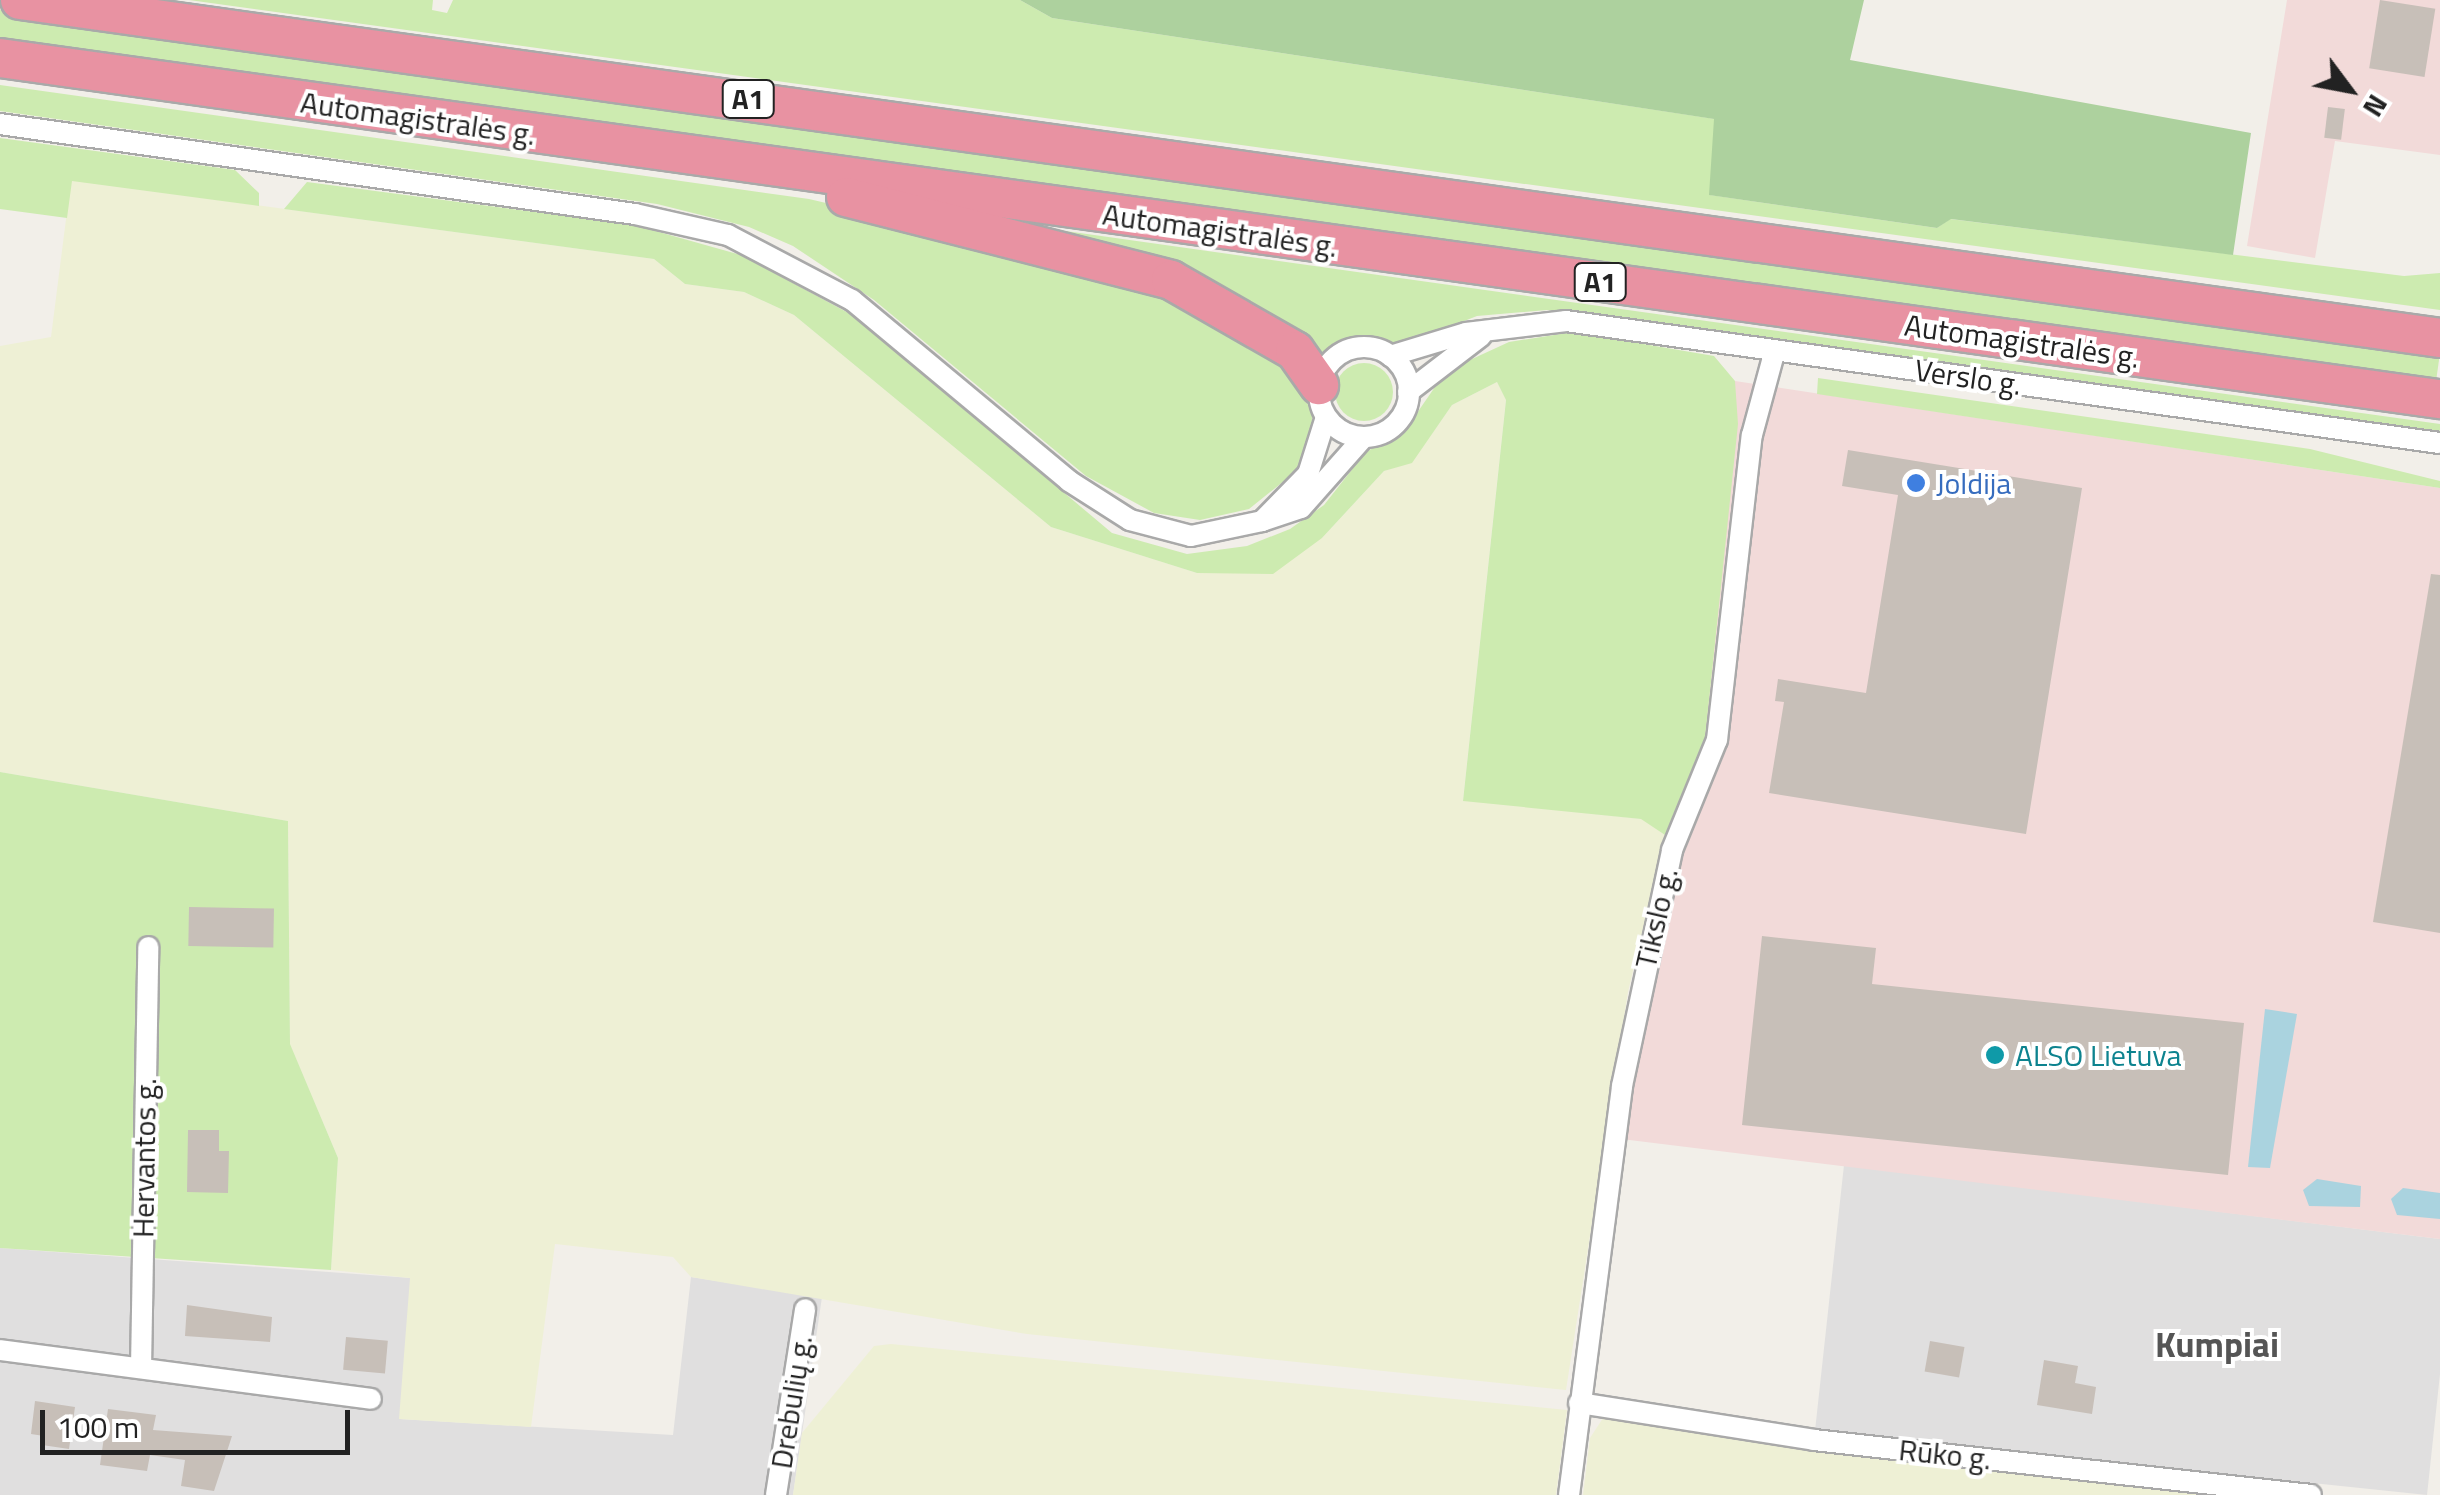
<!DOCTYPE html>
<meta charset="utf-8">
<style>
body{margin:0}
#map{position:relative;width:2440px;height:1495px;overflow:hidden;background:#f2efe9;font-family:"Titillium Web",sans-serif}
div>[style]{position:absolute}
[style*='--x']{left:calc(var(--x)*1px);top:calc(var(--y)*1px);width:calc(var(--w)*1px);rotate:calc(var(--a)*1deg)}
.residential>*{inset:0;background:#e0dfdf}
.commercial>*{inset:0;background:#f2dad9}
.farmland>*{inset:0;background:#eef0d5}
.grass>*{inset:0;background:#cdebb0;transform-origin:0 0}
.round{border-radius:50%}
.forest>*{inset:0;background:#add19e}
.water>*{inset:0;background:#aad3df}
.building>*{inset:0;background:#c7bfb8;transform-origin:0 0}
.roads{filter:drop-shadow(2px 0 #a9a9a9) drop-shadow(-2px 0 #a9a9a9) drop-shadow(0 2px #a9a9a9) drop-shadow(0 -2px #a9a9a9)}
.street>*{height:20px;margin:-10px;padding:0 10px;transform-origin:10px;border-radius:10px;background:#fff}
.street>.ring{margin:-10px;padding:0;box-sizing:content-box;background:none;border:20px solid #fff;border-radius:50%}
.highway>*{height:38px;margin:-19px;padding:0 19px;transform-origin:19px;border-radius:19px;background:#e892a2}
.dots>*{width:28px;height:28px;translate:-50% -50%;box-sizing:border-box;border:5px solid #fff;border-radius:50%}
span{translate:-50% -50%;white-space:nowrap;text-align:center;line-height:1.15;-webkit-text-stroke:8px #fff;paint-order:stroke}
.shield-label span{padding:2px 8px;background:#fff;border:2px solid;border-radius:8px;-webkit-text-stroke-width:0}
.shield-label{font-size:28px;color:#222;font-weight:700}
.street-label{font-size:30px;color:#222}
.shop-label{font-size:30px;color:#366cbe}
.left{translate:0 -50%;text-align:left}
.culture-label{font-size:30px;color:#0d838f}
.quarter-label{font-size:35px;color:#555;font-weight:700}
.north{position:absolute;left:2300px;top:40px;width:100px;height:100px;-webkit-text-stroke:8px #fff;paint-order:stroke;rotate:122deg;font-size:28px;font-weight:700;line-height:40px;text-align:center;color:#222}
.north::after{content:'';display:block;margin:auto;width:35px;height:45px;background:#222;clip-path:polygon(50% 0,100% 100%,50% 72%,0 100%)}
.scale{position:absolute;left:40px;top:1410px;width:310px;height:45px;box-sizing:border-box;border:5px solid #222;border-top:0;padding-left:12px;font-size:30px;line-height:35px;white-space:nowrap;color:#222;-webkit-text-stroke:8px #fff;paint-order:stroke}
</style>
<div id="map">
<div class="residential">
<i style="clip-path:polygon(1844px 1165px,2440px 1239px,2440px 1374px,2427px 1495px,1815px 1431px)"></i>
<i style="clip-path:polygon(0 1248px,411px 1278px,400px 1419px,673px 1435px,691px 1277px,822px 1297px,793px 1495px,0 1495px)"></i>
</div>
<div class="commercial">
<i style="clip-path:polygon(2287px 0,2440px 0,2440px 155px,2335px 141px,2315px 258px,2247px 246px)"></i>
<i style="clip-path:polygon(1735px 381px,2440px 488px,2440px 1239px,1605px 1137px,1665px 835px,1704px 748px)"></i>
</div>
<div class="farmland">
<i style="clip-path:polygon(71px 180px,654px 259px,685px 284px,744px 292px,794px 315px,1051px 527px,1197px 573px,1322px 538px,1384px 471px,1412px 462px,1452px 405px,1497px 382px,1506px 399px,1463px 800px,1642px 819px,1665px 835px,1628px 992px,1566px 1390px,1027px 1334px,691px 1277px,673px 1257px,555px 1244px,531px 1427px,399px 1419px,410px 1278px,331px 1270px,338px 1158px,290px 1045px,288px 821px,0 772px,0 346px,51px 337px)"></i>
<i style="clip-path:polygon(891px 1344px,1567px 1410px,1556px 1495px,793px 1495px,802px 1433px,874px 1346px)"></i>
<i style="clip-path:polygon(1605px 1415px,1925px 1463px,2217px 1495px,1583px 1495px,1590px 1438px)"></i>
</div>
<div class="grass">
<i style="clip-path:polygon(189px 0,433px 0,432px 10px,447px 13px,453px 0,1020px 0,1052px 18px,1715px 119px,1710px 195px,1937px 228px,1950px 219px,2404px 276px,2440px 273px,2440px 310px)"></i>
<i style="left:0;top:10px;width:2464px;height:32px;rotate:8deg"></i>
<i style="clip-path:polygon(0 85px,809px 199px,1141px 277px,1289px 358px,1313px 398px,1310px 460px,1249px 509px,1200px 520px,1154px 513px,1086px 476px,874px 300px,793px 246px,749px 227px,657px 204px,0 111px)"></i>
<i style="clip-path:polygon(0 138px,235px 170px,259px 193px,259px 206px,72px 181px,67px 218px,0 209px)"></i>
<i style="clip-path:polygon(307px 182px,634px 225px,741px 255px,854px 316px,1112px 533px,1187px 554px,1247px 546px,1290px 529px,1324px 505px,1365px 453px,1408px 426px,1446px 371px,1509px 342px,1573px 332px,1714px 356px,1735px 381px,1738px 424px,1704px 748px,1665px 835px,1641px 819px,1463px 801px,1506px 400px,1497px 382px,1452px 405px,1412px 463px,1384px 471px,1322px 538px,1273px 574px,1197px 573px,1051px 527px,794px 315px,744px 292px,685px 284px,654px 259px,284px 209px)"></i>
<i style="clip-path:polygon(944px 214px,2440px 424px,2440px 431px,1547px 310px,1477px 316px,1403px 345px,1356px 339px,1320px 359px)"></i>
<i class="round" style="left:1335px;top:363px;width:58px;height:58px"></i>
<i style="clip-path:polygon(1818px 378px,2310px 449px,2440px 481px,2440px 488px,1817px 394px)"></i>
<i style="clip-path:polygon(0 772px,288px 821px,290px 1044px,338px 1158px,331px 1270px,0 1248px)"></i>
</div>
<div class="forest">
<i style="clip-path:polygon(1020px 0,1864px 0,1850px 60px,2251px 133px,2233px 255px,1951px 219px,1937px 228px,1709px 195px,1714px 119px,1052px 18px)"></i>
</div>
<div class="water">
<i style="clip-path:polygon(2265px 1009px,2297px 1014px,2270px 1168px,2248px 1167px)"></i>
<i style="clip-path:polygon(2317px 1179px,2361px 1186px,2360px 1207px,2309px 1206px,2303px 1190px)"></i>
<i style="clip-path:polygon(2403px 1188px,2440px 1193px,2440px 1219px,2397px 1215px,2391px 1199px)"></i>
</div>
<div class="building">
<i style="left:2380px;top:0;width:56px;height:69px;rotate:9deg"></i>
<i style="left:2328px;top:107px;width:17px;height:31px;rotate:7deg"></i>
<i style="clip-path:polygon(1848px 450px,2082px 488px,2026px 834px,1769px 793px,1784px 702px,1775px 701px,1778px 679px,1866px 693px,1898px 495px,1842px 486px)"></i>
<i style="clip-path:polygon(2431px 574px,2440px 575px,2440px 933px,2373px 922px)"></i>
<i style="left:189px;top:907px;width:85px;height:39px;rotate:1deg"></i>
<i style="clip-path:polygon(1762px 936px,1876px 948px,1872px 984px,2244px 1023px,2228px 1175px,1742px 1125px)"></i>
<i style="clip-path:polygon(188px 1130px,219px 1130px,219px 1151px,229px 1151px,228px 1193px,187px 1192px)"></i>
<i style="clip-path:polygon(187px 1305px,272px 1317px,270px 1342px,185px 1336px)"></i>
<i style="left:346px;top:1337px;width:42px;height:33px;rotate:5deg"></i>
<i style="left:1930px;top:1341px;width:35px;height:31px;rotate:10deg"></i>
<i style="clip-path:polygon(2044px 1360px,2078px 1366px,2075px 1383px,2096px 1387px,2092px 1414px,2037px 1405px)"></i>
<i style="clip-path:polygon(35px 1401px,75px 1407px,69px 1449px,42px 1445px,44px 1436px,31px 1434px)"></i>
<i style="clip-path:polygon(108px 1409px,156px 1415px,153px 1430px,232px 1436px,214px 1491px,181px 1486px,185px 1460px,150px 1455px,147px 1471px,100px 1465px)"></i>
</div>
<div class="roads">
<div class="street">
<i style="--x:0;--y:124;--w:641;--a:8.07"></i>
<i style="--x:635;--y:214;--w:95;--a:12.7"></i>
<i style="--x:728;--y:235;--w:140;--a:27.7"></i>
<i style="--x:852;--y:300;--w:283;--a:39.8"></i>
<i style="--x:1069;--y:481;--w:72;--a:32.6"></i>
<i style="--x:1130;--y:520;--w:63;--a:14.7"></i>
<i style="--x:1191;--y:536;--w:73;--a:-11.9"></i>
<i class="ring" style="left:1319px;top:347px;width:70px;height:70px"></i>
<i style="--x:1390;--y:356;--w:79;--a:-16.8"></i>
<i style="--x:1466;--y:333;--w:101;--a:-6.8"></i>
<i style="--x:1566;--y:321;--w:882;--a:7.95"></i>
<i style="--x:1408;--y:392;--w:92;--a:-37.5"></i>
<i style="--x:1326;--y:417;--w:60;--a:107.5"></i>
<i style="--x:1308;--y:474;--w:66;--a:134.4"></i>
<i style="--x:1262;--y:521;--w:41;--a:-18.4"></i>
<i style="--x:1301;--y:508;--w:95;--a:-48.4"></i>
<i style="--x:0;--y:1350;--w:374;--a:7.5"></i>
<i style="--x:141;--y:1368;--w:421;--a:-89"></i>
<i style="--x:1579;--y:1403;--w:238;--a:8.9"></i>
<i style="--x:1814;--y:1440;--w:500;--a:6.31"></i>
<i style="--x:776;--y:1495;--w:188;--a:-81.1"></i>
<i style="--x:1569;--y:1495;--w:412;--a:-82.6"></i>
<i style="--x:1622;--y:1086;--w:241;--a:-78"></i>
<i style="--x:1672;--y:850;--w:119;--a:-67.8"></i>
<i style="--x:1717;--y:740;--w:307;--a:-83.5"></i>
<i style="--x:1752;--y:435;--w:88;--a:-74.9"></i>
</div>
<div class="highway">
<i style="--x:20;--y:0;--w:2443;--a:7.95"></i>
<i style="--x:0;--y:58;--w:2464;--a:7.96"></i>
<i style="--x:846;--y:197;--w:335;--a:14.3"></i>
<i style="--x:1171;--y:280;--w:143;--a:29.8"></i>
<i style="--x:1295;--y:351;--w:42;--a:54.8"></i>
</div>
</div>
<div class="dots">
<i style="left:1916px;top:483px;background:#3f7fe0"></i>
<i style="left:1995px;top:1055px;background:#0f9aa8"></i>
</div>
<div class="shield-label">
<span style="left:748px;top:99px">A1</span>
<span style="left:1600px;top:282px">A1</span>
</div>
<div class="street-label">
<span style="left:418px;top:118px;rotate:8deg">Automagistralės g.</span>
<span style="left:1220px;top:230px;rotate:8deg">Automagistralės g.</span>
<span style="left:2022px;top:341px;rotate:8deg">Automagistralės g.</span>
<span style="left:1968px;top:377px;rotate:8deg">Verslo g.</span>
<span style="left:1656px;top:918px;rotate:-77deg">Tikslo g.</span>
<span style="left:144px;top:1158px;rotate:-89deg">Hervantos g.</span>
<span style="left:791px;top:1402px;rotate:-81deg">Drebulių g.</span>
<span style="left:1945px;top:1454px;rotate:6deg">Rūko g.</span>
</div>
<div class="shop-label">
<span class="left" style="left:1936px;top:483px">Joldija</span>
</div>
<div class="culture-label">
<span class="left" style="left:2015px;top:1055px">ALSO Lietuva</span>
</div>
<div class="quarter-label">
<span style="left:2217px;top:1344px">Kumpiai</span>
</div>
<div class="north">N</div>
<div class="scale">100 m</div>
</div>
